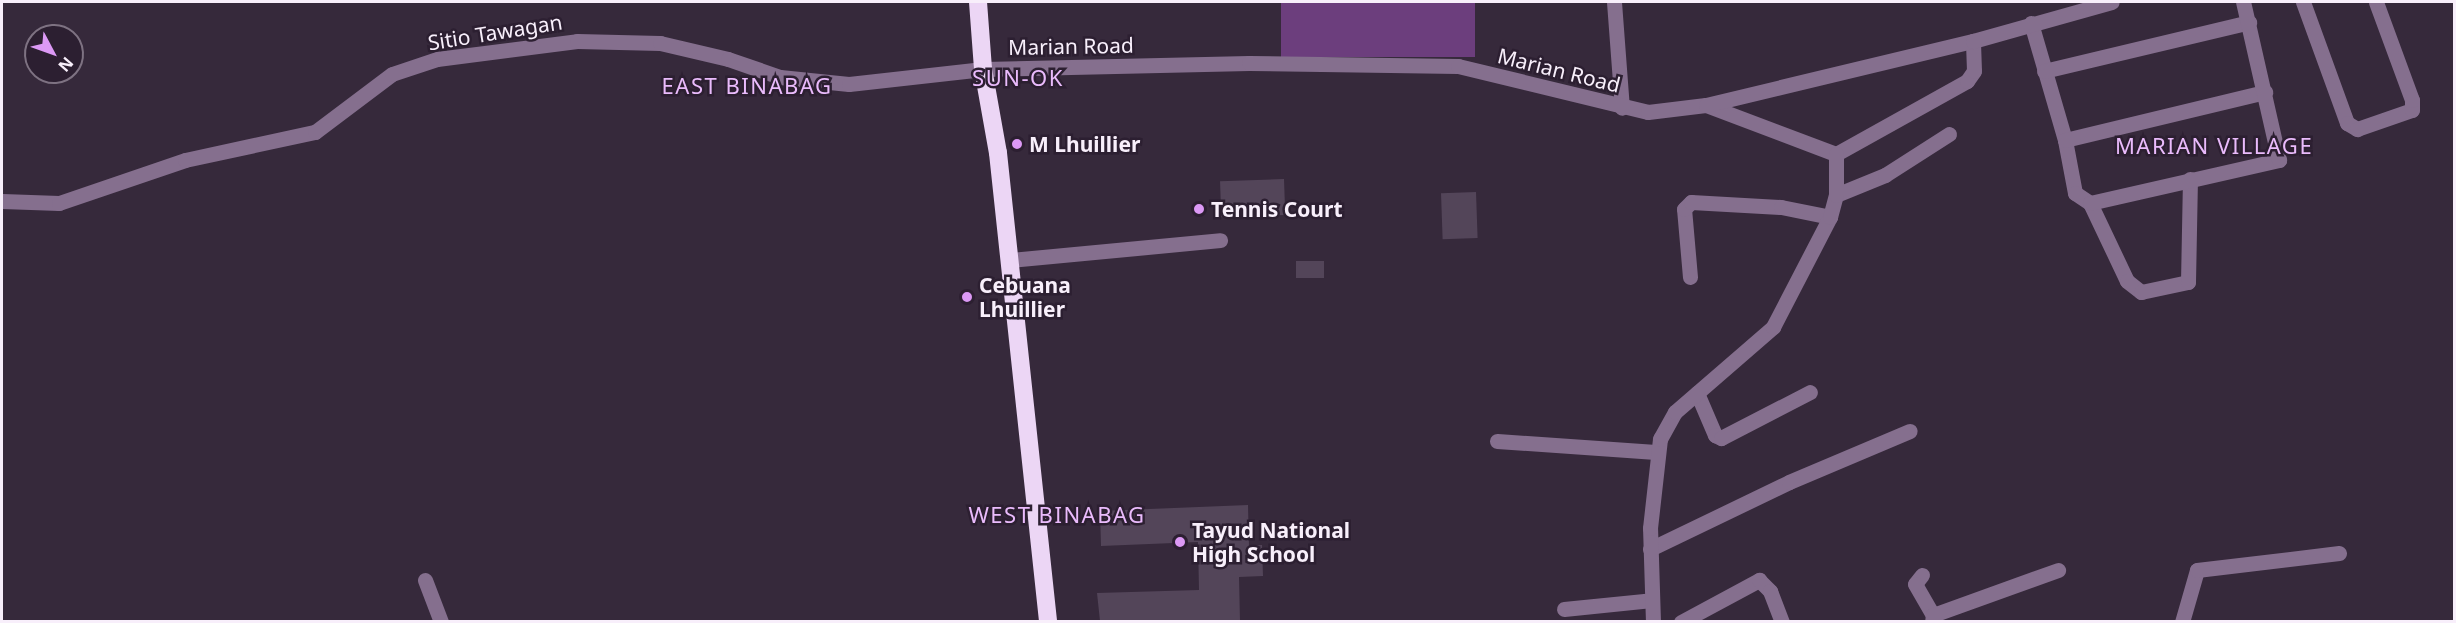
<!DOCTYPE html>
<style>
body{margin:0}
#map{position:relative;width:2456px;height:623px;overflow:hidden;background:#36293b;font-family:"Noto Sans",sans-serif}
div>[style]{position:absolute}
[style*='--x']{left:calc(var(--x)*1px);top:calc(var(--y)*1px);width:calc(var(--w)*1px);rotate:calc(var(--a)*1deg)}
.green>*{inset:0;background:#6c3e7d;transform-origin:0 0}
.building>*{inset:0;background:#534559;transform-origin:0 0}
.minor>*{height:15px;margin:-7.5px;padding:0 7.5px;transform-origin:7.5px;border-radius:7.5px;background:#856f8e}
.highway>*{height:18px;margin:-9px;padding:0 9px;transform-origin:9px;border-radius:9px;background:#ecd6f5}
.dots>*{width:16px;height:16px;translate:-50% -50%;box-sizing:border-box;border:3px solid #2c1f31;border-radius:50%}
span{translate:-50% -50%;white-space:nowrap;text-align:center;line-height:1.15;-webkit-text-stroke:5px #2c1f31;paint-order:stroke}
.street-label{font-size:21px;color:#f8effb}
.poi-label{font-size:21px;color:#f8effb;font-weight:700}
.left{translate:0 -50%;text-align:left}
.neighbourhood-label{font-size:22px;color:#eabbfc;letter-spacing:1.5px}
.frame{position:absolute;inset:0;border:3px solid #f8effb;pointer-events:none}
.north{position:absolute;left:24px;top:24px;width:60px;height:60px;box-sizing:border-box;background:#2c1f31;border:2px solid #7e7282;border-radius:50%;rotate:131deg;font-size:16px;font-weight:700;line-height:24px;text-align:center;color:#f8effb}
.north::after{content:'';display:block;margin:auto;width:21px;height:27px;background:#dc99f5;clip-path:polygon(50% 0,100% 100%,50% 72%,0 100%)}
</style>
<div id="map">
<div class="green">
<i style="left:1281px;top:2px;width:194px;height:55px"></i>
</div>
<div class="building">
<i style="left:1284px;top:179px;width:36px;height:64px;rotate:88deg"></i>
<i style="left:1476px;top:192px;width:46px;height:35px;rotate:88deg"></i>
<i style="left:1324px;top:261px;width:17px;height:28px;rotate:90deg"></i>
<i style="clip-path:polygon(1248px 505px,1249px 546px,1262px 545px,1263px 576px,1239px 577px,1240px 621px,1100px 621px,1097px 593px,1199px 590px,1198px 542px,1101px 546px,1100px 511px)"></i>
</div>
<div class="minor">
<i style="--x:1614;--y:2;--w:106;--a:85.7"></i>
<i style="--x:2303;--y:2;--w:129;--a:70"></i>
<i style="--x:2347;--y:123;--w:12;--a:31"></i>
<i style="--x:2357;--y:129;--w:58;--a:-19.1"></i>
<i style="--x:2412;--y:110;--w:10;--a:-90"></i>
<i style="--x:2412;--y:100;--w:104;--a:-110.2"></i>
<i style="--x:2031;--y:23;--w:122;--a:73.8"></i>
<i style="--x:2065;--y:140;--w:54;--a:79.3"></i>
<i style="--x:2075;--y:193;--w:18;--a:34"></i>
<i style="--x:2090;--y:203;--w:86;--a:64.6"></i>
<i style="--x:2127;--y:281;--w:18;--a:38"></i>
<i style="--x:2141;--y:292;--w:48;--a:-12"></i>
<i style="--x:2188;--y:282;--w:103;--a:-88.9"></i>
<i style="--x:2044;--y:71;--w:211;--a:-13.4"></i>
<i style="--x:1706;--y:105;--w:139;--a:20.7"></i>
<i style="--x:1836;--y:154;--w:150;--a:-29.1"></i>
<i style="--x:1967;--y:81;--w:12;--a:-55"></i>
<i style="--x:1974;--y:71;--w:30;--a:-92"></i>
<i style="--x:2065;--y:140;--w:206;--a:-13.5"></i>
<i style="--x:1836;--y:195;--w:53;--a:-22.2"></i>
<i style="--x:1885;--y:175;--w:76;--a:-32.6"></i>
<i style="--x:2;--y:201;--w:57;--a:2"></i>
<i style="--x:59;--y:203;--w:133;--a:-18.8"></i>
<i style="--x:185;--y:160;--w:133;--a:-12.2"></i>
<i style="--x:315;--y:132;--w:96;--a:-37"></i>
<i style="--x:392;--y:74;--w:47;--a:-18.4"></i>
<i style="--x:437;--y:59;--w:141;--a:-7.3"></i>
<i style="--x:577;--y:41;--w:83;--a:1.4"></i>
<i style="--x:660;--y:43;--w:70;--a:13.2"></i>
<i style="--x:728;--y:59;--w:55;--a:19.1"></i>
<i style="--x:780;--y:77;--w:69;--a:5.8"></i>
<i style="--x:849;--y:84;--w:135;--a:-6.4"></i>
<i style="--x:983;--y:69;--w:266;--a:-1.3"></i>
<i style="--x:1249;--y:63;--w:209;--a:0.8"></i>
<i style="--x:1458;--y:66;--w:195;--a:13.6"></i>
<i style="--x:1648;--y:112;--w:58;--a:-6.9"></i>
<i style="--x:1706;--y:105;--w:275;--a:-13.5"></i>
<i style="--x:1973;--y:41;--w:144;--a:-15.7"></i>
<i style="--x:2090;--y:203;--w:194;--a:-12.8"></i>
<i style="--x:2279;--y:160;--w:162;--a:-102.8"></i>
<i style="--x:1010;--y:260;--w:211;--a:-5.4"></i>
<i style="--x:1690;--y:277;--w:68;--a:-95"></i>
<i style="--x:1684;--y:209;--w:10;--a:-45"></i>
<i style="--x:1691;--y:202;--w:90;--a:3.2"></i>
<i style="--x:1781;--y:207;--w:50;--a:11.5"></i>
<i style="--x:1697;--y:393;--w:46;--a:66.8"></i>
<i style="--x:1715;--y:435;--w:7;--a:27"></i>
<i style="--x:1721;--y:438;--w:100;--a:-27.3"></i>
<i style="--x:1497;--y:441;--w:159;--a:4"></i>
<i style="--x:1650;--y:549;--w:154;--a:-25.7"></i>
<i style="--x:1789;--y:482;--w:131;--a:-22.9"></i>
<i style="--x:1922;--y:575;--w:11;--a:128"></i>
<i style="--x:1915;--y:584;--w:36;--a:60"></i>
<i style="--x:1933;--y:615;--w:7;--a:98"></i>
<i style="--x:425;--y:580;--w:45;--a:69.1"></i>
<i style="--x:1564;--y:609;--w:88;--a:-5.8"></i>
<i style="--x:1933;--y:615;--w:133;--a:-19.8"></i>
<i style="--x:1653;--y:622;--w:94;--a:-91.8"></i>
<i style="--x:1650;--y:528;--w:90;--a:-83.6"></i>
<i style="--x:1660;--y:439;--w:31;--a:-61"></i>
<i style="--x:1675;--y:412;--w:130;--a:-40.9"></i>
<i style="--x:1773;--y:327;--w:124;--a:-62.6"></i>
<i style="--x:1830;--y:217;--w:23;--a:-75"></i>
<i style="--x:1836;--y:195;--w:41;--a:-90"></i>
<i style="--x:1681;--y:622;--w:89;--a:-28.3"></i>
<i style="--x:1759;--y:580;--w:16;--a:45"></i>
<i style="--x:1770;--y:591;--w:33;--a:69"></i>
<i style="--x:2182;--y:622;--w:54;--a:-73.9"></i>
<i style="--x:2197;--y:570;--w:143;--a:-6.8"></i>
</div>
<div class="highway">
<i style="--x:978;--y:2;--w:67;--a:85.7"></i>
<i style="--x:983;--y:69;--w:85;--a:79.9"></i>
<i style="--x:998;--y:153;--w:472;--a:83.9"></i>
</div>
<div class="dots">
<i style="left:1017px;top:144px;background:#dc99f5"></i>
<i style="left:1199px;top:209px;background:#dc99f5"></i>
<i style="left:967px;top:297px;background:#dc99f5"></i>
<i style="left:1180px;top:542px;background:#dc99f5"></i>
</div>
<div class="street-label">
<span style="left:495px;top:32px;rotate:-9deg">Sitio Tawagan</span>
<span style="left:1071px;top:46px;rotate:-1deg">Marian Road</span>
<span style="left:1559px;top:70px;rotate:14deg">Marian Road</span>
</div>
<div class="poi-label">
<span class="left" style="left:1029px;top:144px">M Lhuillier</span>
<span class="left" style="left:1211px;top:209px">Tennis Court</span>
<span class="left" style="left:979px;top:297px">Cebuana<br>Lhuillier</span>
<span class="left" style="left:1192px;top:542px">Tayud National<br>High School</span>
</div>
<div class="neighbourhood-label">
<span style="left:1018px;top:78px">SUN-OK</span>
<span style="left:747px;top:86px">EAST BINABAG</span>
<span style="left:2214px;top:146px">MARIAN VILLAGE</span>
<span style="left:1057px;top:515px">WEST BINABAG</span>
</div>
<div class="frame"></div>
<div class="north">N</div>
</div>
